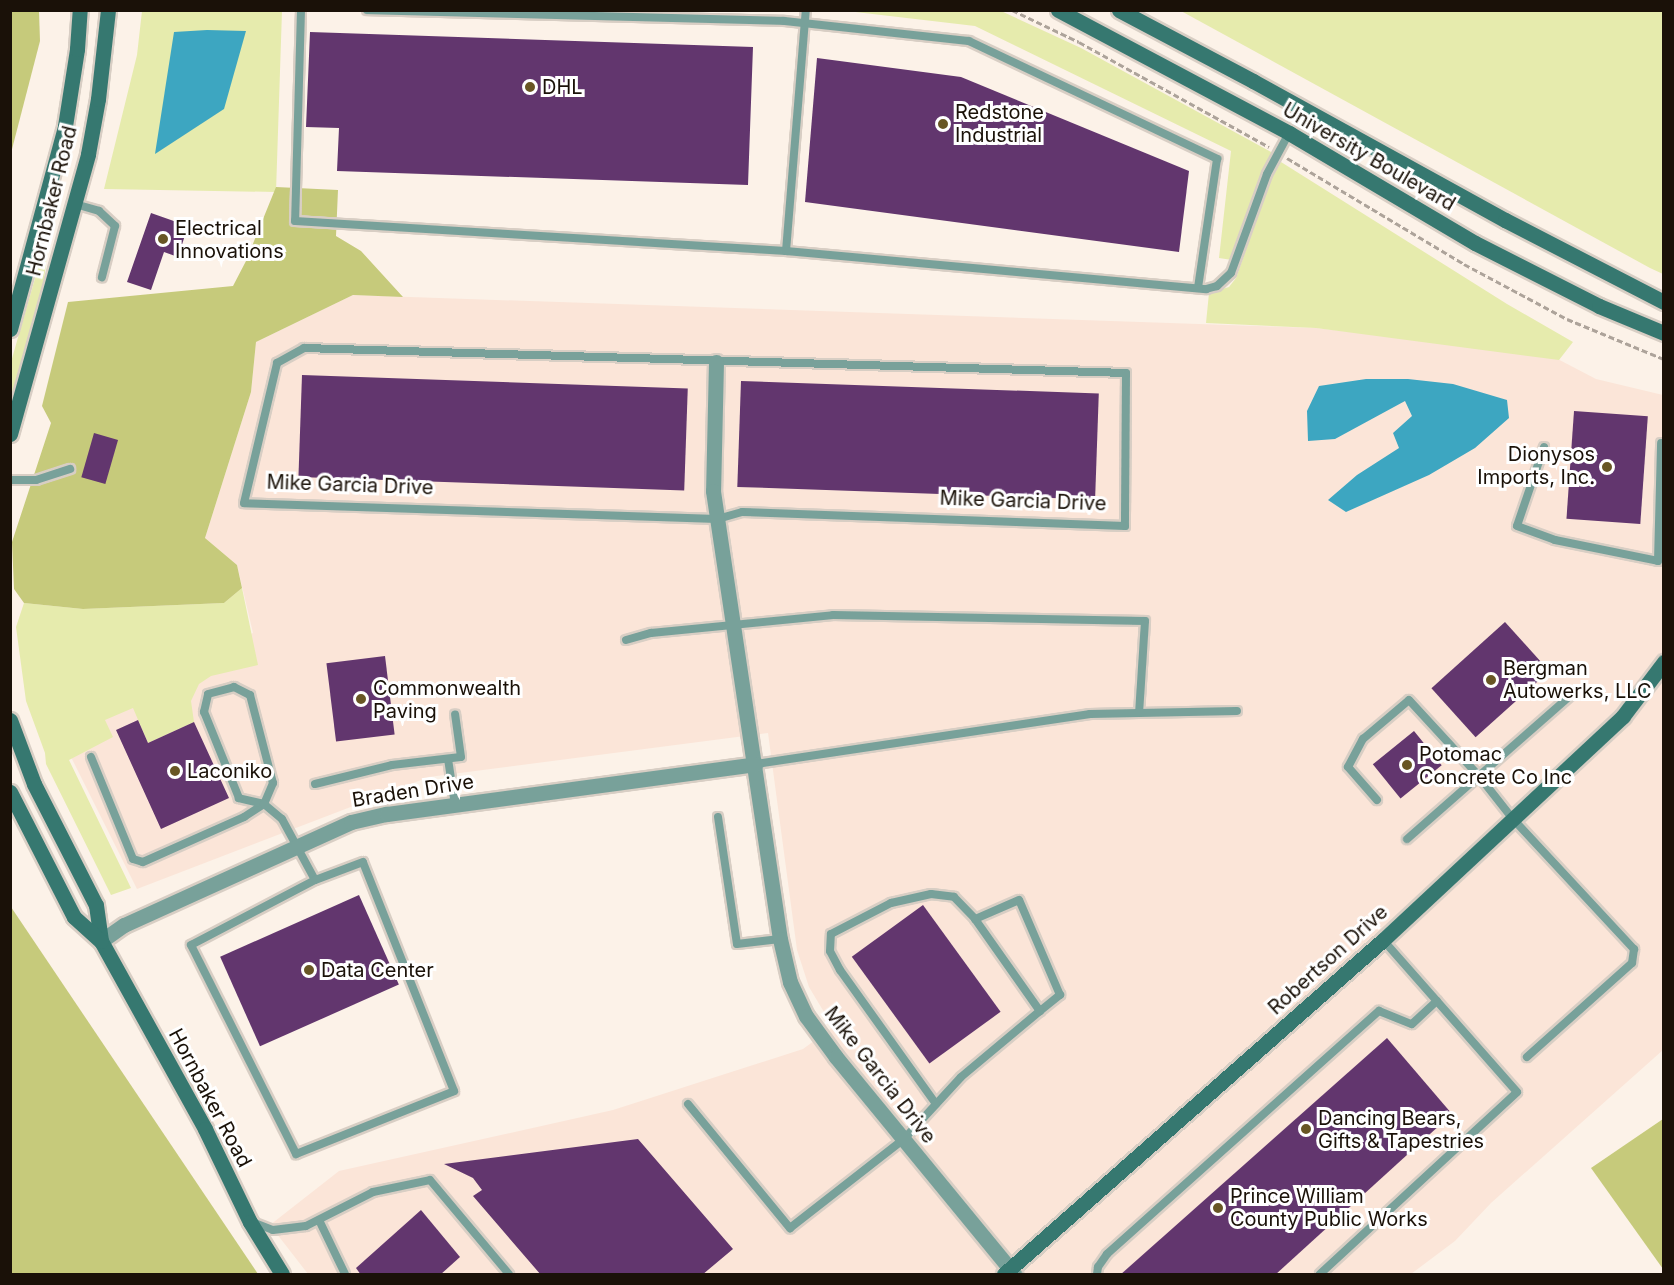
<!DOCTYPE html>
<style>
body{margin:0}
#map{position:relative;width:1674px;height:1285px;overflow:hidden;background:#fcf2e8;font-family:Inter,sans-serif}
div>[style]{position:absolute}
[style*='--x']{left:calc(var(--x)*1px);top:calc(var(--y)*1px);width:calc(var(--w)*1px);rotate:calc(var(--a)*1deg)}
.industrial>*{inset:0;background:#fbe5d8}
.green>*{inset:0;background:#e6ebad}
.forest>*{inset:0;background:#c6ca7b}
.water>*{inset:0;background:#3da6c1}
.building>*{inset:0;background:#62366e;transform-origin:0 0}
.path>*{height:3px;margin-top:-1.5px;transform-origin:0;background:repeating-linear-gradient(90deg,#ada39a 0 6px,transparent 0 9px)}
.roads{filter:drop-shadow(2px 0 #d8cec4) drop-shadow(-2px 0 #d8cec4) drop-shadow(0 2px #d8cec4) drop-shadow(0 -2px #d8cec4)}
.lane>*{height:8px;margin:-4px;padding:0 4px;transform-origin:4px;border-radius:4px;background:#78a19a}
.street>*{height:15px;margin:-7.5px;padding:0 7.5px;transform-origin:7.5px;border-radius:7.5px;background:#78a19a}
.secondary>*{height:15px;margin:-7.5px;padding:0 7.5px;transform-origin:7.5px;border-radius:7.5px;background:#367870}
.dots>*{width:16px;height:16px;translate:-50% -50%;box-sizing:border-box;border:3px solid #fff;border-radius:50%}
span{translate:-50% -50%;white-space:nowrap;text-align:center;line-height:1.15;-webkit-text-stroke:6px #fff;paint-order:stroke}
.poi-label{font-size:20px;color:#1a1108}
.left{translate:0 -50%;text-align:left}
.right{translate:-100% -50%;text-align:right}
.street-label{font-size:20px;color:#1a1108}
.frame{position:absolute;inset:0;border:12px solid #1a1108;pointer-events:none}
</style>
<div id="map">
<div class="industrial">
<i style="clip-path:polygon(353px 295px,1316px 328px,1550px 355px,1596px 379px,1663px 395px,1663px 1050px,1491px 1203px,1455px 1241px,1411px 1274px,308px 1274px,270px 1225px,339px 1171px,613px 1110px,803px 1049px,833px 1027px,809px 987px,797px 950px,768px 733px,429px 777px,137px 889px,53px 721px,253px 633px,237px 565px,205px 538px,251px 392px,256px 342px)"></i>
</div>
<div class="green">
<i style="clip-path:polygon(142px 11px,282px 11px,276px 192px,104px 189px,137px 55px)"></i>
<i style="clip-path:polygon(847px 11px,1001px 11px,1081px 48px,1273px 153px,1260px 176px,1232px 260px,1219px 258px,1231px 151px,975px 26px)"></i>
<i style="clip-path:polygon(1181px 11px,1663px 11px,1663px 274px,1650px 268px)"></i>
<i style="clip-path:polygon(1281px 162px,1507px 304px,1573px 342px,1559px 360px,1316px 328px,1206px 323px,1209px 293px,1229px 287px,1236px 278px,1271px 179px)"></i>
<i style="clip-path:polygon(44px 247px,48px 248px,43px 287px,11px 404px,11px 362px)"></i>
<i style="clip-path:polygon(242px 588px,258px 665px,211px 676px,199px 684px,191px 701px,194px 722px,148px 743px,133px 708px,105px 720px,113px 737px,69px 760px,131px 888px,111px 895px,46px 764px,45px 753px,26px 701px,16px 627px,24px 603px,83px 609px,224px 603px)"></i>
</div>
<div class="forest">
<i style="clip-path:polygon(11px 10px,39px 11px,40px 41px,11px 153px)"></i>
<i style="clip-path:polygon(276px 187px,338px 190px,336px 236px,361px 251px,403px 297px,353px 295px,256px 342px,251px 392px,205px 538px,237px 565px,242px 588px,224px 603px,83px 609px,24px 603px,14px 589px,12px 542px,51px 423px,42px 406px,68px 302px,233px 286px,246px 261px)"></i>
<i style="clip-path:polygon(11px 907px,258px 1274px,11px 1274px)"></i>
<i style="clip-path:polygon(1663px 1119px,1663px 1269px,1591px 1168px)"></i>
</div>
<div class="water">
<i style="clip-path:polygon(207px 30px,246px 31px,224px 109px,155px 154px,174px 32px)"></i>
<i style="clip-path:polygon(1366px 379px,1408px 379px,1453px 384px,1507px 400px,1509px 418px,1475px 448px,1429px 475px,1346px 512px,1328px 500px,1357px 475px,1399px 448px,1393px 433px,1412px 416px,1405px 401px,1335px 439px,1308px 441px,1307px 411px,1319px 386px)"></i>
</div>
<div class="building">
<i style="clip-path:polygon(310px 32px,753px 47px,748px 185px,337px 171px,339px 128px,306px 127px)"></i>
<i style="clip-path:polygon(817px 58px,961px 77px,1189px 171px,1179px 252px,805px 202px)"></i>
<i style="clip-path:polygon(151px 213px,188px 226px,178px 257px,164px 252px,151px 290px,127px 282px)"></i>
<i style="left:302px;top:375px;width:386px;height:102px;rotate:2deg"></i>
<i style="left:741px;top:381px;width:358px;height:106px;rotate:2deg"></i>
<i style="left:1574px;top:411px;width:74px;height:108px;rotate:4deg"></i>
<i style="left:94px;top:433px;width:25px;height:46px;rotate:16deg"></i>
<i style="left:1505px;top:622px;width:66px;height:99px;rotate:48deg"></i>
<i style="left:385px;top:656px;width:79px;height:59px;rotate:83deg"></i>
<i style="clip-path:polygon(138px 720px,148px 743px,194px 722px,229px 798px,161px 829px,116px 730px)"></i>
<i style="left:1414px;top:731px;width:44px;height:53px;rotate:51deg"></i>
<i style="left:359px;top:895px;width:98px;height:152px;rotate:66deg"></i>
<i style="left:923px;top:905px;width:132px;height:88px;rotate:54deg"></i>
<i style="clip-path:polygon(1387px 1038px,1452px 1114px,1275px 1275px,1120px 1275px)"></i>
<i style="clip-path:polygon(638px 1139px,733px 1249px,702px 1275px,541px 1275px,473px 1196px,482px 1190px,473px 1178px,444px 1164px)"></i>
<i style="clip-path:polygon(421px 1210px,460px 1257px,440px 1275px,361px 1275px,356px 1268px)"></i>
</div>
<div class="path">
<i style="--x:1012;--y:10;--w:74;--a:25.5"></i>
<i style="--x:1079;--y:42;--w:217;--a:28.9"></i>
<i style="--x:1287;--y:158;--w:206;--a:30.9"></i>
<i style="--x:1464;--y:264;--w:117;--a:28.1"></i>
<i style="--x:1567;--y:319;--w:105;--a:22.4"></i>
</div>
<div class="roads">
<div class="lane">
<i style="--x:301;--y:10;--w:211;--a:91.6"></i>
<i style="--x:295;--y:221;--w:492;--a:3.5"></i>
<i style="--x:786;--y:251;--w:242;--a:-85.3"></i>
<i style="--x:367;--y:10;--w:417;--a:1.5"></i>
<i style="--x:784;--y:21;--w:186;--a:6.2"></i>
<i style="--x:969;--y:41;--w:275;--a:25.4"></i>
<i style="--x:1217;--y:159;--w:130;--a:98.4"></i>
<i style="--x:75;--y:204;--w:25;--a:16"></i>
<i style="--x:99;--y:211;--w:22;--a:43"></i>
<i style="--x:115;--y:226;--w:53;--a:104.3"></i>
<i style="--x:786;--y:251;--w:422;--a:5.2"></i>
<i style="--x:1206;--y:289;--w:11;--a:-15"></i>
<i style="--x:1217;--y:286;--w:19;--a:-43"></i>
<i style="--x:1231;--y:273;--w:105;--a:-70"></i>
<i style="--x:1267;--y:174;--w:47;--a:-61.8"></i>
<i style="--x:304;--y:348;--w:822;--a:1.74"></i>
<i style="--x:1126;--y:373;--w:153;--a:90.4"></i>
<i style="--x:1125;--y:526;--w:383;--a:-177.9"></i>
<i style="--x:742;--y:512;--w:26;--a:164"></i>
<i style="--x:717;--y:519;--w:473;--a:-178.1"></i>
<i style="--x:244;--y:503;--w:144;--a:-76.7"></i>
<i style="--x:277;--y:363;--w:31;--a:-29"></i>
<i style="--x:1544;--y:447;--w:83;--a:108.9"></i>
<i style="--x:1517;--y:526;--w:40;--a:20.2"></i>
<i style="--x:1555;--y:540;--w:105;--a:11.5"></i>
<i style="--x:1658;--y:561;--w:118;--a:-88.5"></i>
<i style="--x:10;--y:480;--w:26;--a:0"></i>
<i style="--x:36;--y:480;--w:36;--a:-18"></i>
<i style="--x:626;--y:640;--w:26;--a:-16"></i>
<i style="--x:651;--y:633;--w:183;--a:-5.6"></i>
<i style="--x:833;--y:615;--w:312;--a:1.1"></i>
<i style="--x:1145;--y:621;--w:92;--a:93.7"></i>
<i style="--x:91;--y:757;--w:110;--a:67.6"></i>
<i style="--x:133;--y:859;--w:10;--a:17"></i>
<i style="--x:143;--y:862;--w:111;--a:-24"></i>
<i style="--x:244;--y:817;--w:24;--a:-33"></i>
<i style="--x:264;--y:804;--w:26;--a:-167"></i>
<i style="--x:239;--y:798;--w:93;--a:-112.1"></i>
<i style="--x:204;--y:712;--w:18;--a:-77"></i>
<i style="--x:208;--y:694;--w:27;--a:-15"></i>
<i style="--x:234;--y:687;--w:18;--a:27"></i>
<i style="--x:250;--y:695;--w:91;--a:75.4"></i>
<i style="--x:273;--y:783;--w:23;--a:113"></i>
<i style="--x:264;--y:804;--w:23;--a:40"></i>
<i style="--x:282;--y:819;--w:69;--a:61.6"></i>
<i style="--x:315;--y:880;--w:140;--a:152.3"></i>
<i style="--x:191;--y:945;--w:234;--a:63.3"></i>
<i style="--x:296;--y:1154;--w:170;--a:-21.7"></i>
<i style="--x:454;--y:1091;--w:246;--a:-111.7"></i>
<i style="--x:363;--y:862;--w:51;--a:159.4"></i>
<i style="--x:448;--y:759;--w:47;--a:81.3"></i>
<i style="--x:756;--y:764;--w:338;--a:-8.5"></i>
<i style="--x:1090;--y:714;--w:147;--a:-1.2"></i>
<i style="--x:315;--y:784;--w:79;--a:-13.9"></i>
<i style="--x:392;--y:765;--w:69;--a:-6.6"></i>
<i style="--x:461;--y:757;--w:43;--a:-97.9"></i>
<i style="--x:1377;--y:800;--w:44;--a:-131.3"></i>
<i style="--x:1348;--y:767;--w:32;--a:-62"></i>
<i style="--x:1363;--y:739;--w:60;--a:-40.3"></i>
<i style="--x:1409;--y:700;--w:103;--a:47.4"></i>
<i style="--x:1479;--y:776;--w:55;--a:51.7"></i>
<i style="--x:1513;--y:819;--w:178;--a:47.1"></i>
<i style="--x:1634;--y:949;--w:14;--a:98"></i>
<i style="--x:1632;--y:963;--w:141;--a:138.2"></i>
<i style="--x:718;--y:817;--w:128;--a:81.5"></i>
<i style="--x:737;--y:944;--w:43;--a:-6.6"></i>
<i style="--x:1407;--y:839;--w:217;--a:-41.3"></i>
<i style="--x:688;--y:1104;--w:161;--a:50.6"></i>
<i style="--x:790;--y:1228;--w:145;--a:-38"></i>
<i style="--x:904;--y:1139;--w:84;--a:-47.4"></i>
<i style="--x:961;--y:1077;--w:103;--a:-39.9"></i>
<i style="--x:1040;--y:1011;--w:26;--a:-39"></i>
<i style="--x:1060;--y:995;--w:103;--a:-113.3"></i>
<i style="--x:1019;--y:900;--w:48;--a:156.6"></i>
<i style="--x:975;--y:919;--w:113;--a:54.8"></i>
<i style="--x:936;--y:1104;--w:165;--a:-125.6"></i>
<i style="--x:840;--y:970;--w:21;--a:-118"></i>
<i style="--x:830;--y:951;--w:17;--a:-87"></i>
<i style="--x:831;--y:934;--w:68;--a:-27.3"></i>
<i style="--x:891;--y:903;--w:41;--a:-12.7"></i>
<i style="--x:931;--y:894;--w:23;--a:7"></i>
<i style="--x:954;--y:897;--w:30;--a:46"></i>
<i style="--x:319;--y:1220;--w:60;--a:64.3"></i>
<i style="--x:252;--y:1222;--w:22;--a:21"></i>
<i style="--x:273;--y:1230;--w:33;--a:-7"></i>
<i style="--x:306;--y:1226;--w:75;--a:-26.9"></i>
<i style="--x:373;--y:1192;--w:58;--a:-11.9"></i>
<i style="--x:430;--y:1180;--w:123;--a:50"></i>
<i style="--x:1097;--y:1274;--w:7;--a:-82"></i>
<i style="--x:1098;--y:1267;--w:16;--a:-55"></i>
<i style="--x:1107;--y:1254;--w:365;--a:-41.8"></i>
<i style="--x:1379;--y:1011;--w:35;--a:22"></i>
<i style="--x:1412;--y:1024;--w:34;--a:-43"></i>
<i style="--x:1320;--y:1274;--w:268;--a:-42.7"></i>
<i style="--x:1517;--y:1092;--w:203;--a:-131.4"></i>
</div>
<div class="street">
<i style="--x:716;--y:362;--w:129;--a:91.3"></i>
<i style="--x:713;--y:491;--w:453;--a:81.5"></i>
<i style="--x:780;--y:939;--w:44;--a:76.9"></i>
<i style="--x:790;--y:982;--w:38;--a:65"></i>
<i style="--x:806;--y:1016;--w:51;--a:53.8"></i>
<i style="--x:836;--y:1057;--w:281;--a:50.6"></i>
<i style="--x:101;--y:941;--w:28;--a:-35"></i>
<i style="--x:124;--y:925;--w:249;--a:-24.4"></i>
<i style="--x:351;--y:822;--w:37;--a:-13"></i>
<i style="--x:387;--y:814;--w:372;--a:-7.7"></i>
</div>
<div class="secondary">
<i style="--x:1058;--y:10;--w:262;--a:28"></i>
<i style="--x:1289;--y:133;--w:216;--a:30.6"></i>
<i style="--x:1475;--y:243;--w:139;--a:26.9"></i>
<i style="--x:1599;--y:306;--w:70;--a:22.6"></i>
<i style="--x:1119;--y:10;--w:152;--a:27.9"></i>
<i style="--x:1253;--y:81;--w:288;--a:28.9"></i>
<i style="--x:1505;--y:220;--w:179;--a:27.3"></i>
<i style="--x:10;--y:329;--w:210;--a:-74.8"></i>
<i style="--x:65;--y:126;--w:78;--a:-81.1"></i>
<i style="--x:77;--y:49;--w:39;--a:-86"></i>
<i style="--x:10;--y:434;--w:291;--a:-74.4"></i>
<i style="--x:88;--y:154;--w:56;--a:-79.7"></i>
<i style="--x:98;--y:99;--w:90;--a:-83.6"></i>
<i style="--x:10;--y:720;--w:68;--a:69.4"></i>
<i style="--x:34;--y:784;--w:136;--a:62.9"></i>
<i style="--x:96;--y:905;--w:36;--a:82"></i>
<i style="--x:101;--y:941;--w:215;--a:61"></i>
<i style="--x:205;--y:1129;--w:103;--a:64.2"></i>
<i style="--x:250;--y:1222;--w:61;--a:58.4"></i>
<i style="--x:10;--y:792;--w:140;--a:62.9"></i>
<i style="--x:74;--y:917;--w:36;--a:42"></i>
<i style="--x:1004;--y:1274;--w:505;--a:-41.39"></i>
<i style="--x:1383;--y:940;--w:328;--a:-43"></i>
<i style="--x:1623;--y:716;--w:68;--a:-52.8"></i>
</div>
</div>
<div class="dots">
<i style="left:530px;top:87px;background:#685624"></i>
<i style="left:943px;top:124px;background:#685624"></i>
<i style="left:163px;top:239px;background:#685624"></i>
<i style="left:1607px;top:467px;background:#685624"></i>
<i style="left:1491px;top:680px;background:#685624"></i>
<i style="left:361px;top:699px;background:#685624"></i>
<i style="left:1407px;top:765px;background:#685624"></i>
<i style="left:175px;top:771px;background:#685624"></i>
<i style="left:309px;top:970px;background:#685624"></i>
<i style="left:1306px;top:1129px;background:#685624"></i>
<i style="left:1218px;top:1208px;background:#685624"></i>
</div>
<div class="poi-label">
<span class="left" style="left:542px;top:87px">DHL</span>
<span class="left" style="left:955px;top:124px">Redstone<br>Industrial</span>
<span class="left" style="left:175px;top:240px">Electrical<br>Innovations</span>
<span class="right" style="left:1595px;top:466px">Dionysos<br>Imports, Inc.</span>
<span class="left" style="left:1503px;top:680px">Bergman<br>Autowerks, LLC</span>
<span class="left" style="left:373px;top:700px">Commonwealth<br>Paving</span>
<span class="left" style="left:1419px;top:766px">Potomac<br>Concrete Co Inc</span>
<span class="left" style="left:187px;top:771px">Laconiko</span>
<span class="left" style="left:321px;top:970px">Data Center</span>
<span class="left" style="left:1318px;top:1130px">Dancing Bears,<br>Gifts &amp; Tapestries</span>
<span class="left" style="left:1230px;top:1208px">Prince William<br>County Public Works</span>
</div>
<div class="street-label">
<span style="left:1369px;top:157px;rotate:30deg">University Boulevard</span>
<span style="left:52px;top:201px;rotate:-76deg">Hornbaker Road</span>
<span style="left:350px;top:485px;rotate:2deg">Mike Garcia Drive</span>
<span style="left:1023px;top:501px;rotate:2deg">Mike Garcia Drive</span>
<span style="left:413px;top:791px;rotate:-9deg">Braden Drive</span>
<span style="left:1328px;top:960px;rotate:-42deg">Robertson Drive</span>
<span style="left:880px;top:1075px;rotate:52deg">Mike Garcia Drive</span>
<span style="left:210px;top:1098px;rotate:62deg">Hornbaker Road</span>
</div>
<div class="frame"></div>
</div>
